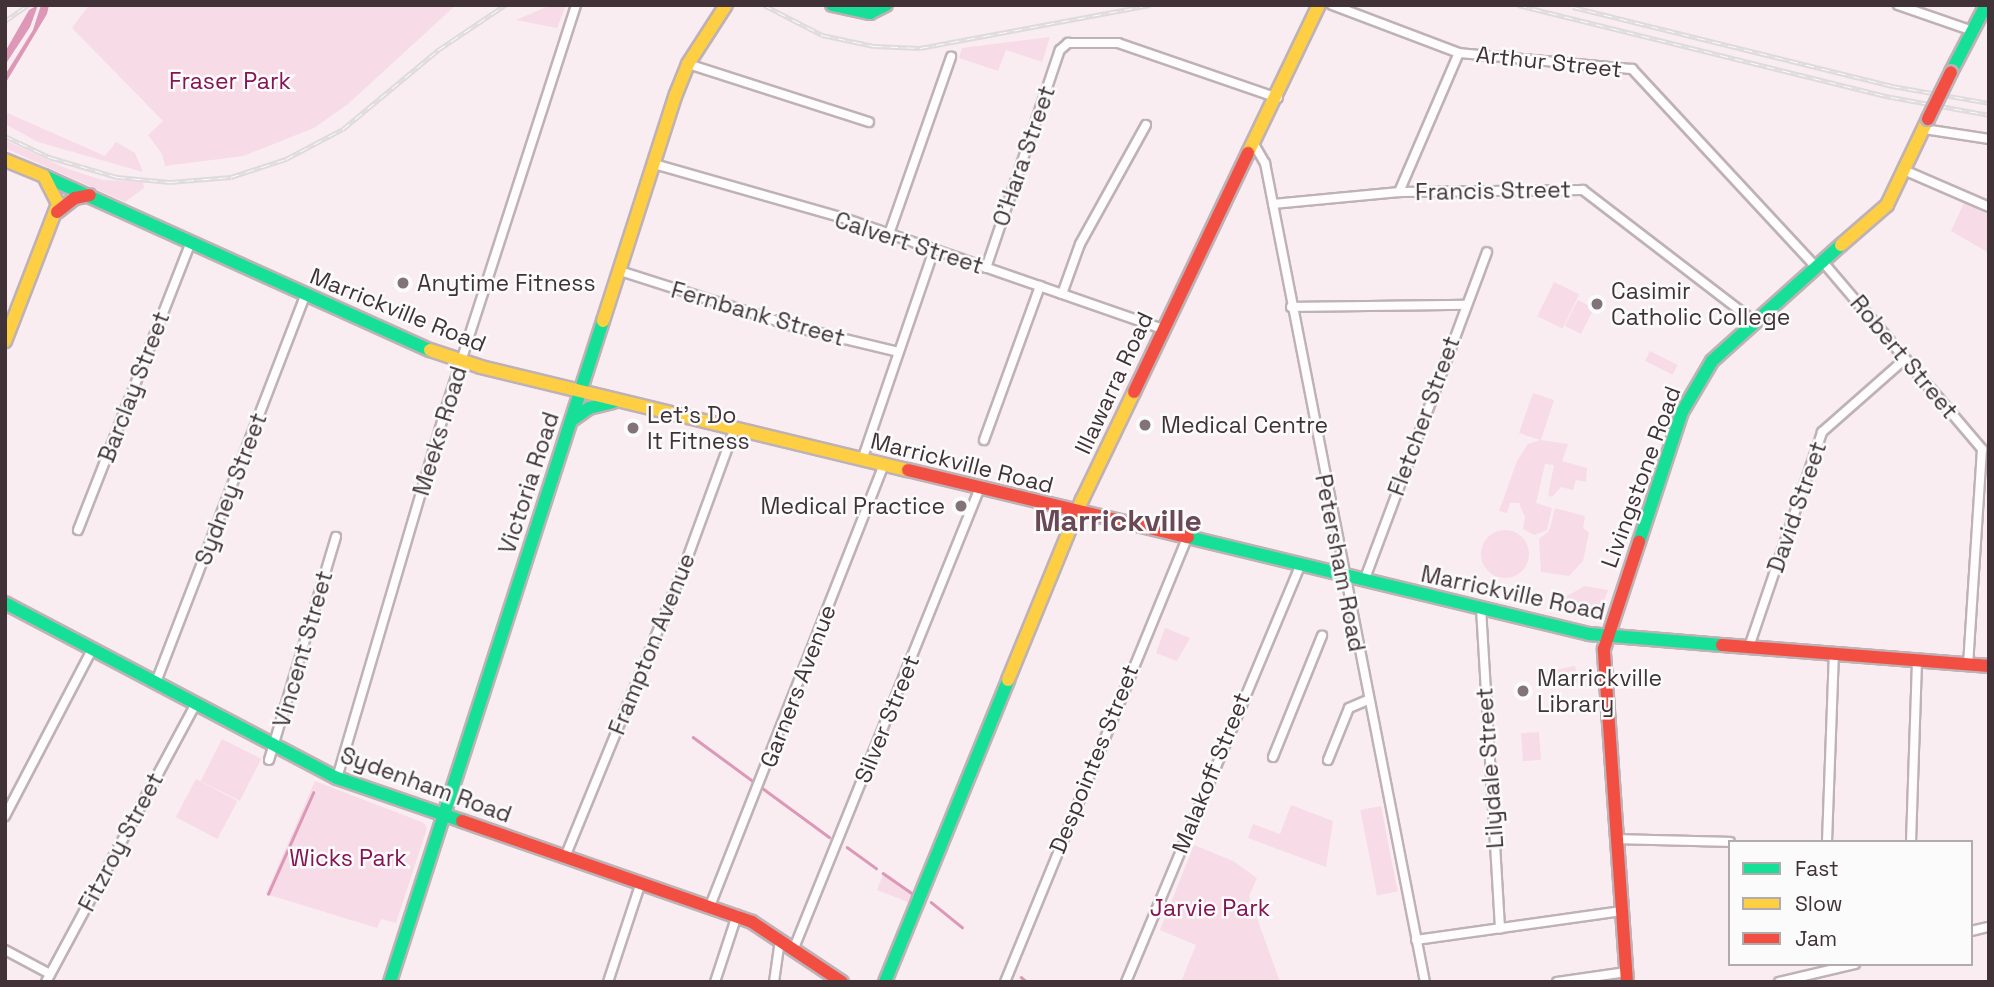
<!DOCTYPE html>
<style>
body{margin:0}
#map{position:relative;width:1994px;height:987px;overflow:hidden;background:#f9edf1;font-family:"Space Grotesk",sans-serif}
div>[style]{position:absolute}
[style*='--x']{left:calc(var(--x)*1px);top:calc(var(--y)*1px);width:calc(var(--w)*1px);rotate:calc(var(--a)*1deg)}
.green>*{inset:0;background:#f7dbe6;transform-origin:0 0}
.round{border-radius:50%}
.water>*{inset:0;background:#dc98b6}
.stream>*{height:2.5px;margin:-1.25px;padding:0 1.25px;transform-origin:1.25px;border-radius:1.25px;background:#dc98b6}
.roads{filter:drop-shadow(2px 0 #beb2b6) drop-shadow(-2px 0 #beb2b6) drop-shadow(0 2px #beb2b6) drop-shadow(0 -2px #beb2b6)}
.street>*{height:8px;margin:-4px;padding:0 4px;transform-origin:4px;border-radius:4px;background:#fefcfd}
.fast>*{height:12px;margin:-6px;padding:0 6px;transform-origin:6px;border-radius:6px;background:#16e098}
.slow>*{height:12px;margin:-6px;padding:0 6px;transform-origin:6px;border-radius:6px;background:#ffcf43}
.jam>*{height:12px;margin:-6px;padding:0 6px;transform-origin:6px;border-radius:6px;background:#f24e42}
.rail>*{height:5px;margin-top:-2.5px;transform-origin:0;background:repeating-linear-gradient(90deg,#fbfbfb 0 8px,#dfdbdd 0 16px);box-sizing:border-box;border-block:2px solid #dfdbdd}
.bridges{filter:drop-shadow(2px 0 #beb2b6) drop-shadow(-2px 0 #beb2b6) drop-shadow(0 2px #beb2b6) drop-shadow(0 -2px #beb2b6)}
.jam-bridge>*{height:12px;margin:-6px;padding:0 6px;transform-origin:6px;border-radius:6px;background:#f24e42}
.dots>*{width:19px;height:19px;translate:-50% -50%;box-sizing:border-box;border:4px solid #fbfbfb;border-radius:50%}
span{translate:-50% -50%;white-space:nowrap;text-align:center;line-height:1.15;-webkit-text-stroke:5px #fbfbfb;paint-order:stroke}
.street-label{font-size:23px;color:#413238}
.park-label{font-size:23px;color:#851453}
.poi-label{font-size:23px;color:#413238}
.left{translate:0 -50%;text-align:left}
.right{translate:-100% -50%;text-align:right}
.district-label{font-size:30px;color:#694956;font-weight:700}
.frame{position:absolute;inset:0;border:7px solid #413238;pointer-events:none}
.legend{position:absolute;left:1728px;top:840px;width:245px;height:126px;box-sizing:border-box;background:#fbfbfb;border:2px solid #b1abad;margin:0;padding:9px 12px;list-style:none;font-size:21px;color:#413238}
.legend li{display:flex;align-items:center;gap:14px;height:35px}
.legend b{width:35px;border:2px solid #b1abad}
</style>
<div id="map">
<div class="green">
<i style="clip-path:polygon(89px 5px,456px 5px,348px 104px,314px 128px,243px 156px,165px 166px,162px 154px,148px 135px,163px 121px,72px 28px)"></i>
<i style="clip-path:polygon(551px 5px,566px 5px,557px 28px,516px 20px)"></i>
<i style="clip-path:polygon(1050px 37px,1042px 62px,1006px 50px,998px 71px,959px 58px,962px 48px)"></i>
<i style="clip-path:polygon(5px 112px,105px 156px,116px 142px,135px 153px,143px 172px,38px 142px,5px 124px)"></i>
<i style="clip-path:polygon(5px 140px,65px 168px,102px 180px,143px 182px,144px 188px,125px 202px,5px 148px)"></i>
<i style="clip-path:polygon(1964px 203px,1989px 215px,1989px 253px,1951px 231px)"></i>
<i style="left:1554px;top:282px;width:28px;height:38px;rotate:26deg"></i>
<i style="left:1578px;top:300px;width:18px;height:29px;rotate:27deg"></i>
<i style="left:1650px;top:351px;width:31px;height:11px;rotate:27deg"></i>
<i style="clip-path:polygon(1533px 393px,1554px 400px,1541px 440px,1568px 444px,1562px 461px,1587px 468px,1586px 482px,1576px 480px,1573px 490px,1561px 487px,1552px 497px,1548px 495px,1554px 465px,1545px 464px,1536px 503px,1552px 508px,1547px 530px,1534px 535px,1523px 529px,1525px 517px,1519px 503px,1510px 503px,1507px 513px,1499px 511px,1517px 461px,1528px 444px,1540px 440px,1519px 433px)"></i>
<i style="clip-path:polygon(1555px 508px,1585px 516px,1583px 528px,1589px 533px,1583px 561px,1569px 576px,1541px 572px,1539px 539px,1549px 531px)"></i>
<i class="round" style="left:1481px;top:530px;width:48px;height:48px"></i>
<i style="clip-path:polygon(1585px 586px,1608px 590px,1600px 611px,1585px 617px,1559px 612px,1563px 598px)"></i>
<i style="clip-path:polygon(1165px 628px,1190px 638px,1177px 661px,1156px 653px)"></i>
<i style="left:1575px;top:666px;width:16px;height:29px;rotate:79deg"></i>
<i style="left:1539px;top:732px;width:28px;height:18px;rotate:86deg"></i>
<i style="left:222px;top:739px;width:44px;height:47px;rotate:27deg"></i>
<i style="left:196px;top:779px;width:47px;height:43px;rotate:28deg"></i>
<i style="clip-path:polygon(315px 781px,424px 823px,427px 828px,396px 923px,381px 919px,377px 928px,266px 894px)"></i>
<i style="clip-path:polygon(1291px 805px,1333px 821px,1326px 867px,1248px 838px,1253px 824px,1280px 834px)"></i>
<i style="left:1381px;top:806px;width:87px;height:21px;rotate:79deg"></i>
<i style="clip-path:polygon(1194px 845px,1233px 861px,1257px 878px,1249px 896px,1280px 982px,1181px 982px,1196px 945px,1160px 930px)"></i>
<i style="clip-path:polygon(883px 875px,912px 894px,908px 902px,877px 890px)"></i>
</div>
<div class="water">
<i style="clip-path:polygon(38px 5px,30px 27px,5px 65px,5px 52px,29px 10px)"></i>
<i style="clip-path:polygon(41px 5px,49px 5px,47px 14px,5px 84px,5px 75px,33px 30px)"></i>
</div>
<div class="stream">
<i style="--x:693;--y:737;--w:169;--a:36.3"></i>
<i style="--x:847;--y:847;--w:36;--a:36"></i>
<i style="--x:883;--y:873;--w:35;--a:35"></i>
<i style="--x:268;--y:894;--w:111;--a:-66"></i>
<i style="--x:931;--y:902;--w:40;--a:39"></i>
<i style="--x:1021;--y:977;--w:8;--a:40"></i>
</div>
<div class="roads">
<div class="street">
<i style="--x:1332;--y:5;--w:136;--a:20.7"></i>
<i style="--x:1459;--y:53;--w:174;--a:5.3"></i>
<i style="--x:1632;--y:69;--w:270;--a:47.1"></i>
<i style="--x:1898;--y:5;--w:79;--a:19.1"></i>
<i style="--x:688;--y:64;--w:190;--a:17.8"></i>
<i style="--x:1924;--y:129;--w:66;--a:8.7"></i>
<i style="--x:1255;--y:146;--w:20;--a:60"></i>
<i style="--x:1265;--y:163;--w:834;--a:78.95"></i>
<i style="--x:654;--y:164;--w:198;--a:15.9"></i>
<i style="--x:844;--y:218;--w:337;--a:19.2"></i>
<i style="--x:1906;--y:171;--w:90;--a:23.4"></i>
<i style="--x:1399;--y:192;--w:151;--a:-66.7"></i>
<i style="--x:1273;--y:204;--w:127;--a:-5.4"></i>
<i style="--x:1399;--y:192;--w:184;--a:-0.6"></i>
<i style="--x:1583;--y:190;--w:215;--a:37.5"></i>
<i style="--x:889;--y:234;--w:188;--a:-70.7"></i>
<i style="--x:1822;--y:261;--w:247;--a:49.6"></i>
<i style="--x:1982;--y:449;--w:216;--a:93.7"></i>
<i style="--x:986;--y:268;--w:230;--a:-71.3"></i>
<i style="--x:1060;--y:50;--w:11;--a:-41"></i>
<i style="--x:1068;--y:43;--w:50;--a:0"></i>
<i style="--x:1118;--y:43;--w:169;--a:19"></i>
<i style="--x:620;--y:271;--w:188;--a:17.7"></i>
<i style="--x:799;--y:328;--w:102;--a:13.6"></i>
<i style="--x:1062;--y:294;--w:53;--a:-70.2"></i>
<i style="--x:1080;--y:244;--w:136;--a:-61"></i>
<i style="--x:1291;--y:307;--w:174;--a:-0.7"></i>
<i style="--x:984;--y:440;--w:164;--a:-70"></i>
<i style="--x:862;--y:460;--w:222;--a:-71.1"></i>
<i style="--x:78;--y:530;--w:307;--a:-68.6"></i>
<i style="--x:1364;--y:581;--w:351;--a:-69.5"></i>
<i style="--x:1481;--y:608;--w:321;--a:86.6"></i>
<i style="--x:1749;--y:647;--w:227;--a:-71.2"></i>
<i style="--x:1822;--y:432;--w:111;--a:-41.3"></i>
<i style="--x:156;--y:682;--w:415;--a:-68.9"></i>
<i style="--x:1273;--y:757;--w:131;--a:-68"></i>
<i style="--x:269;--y:760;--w:233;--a:-73.3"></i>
<i style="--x:1328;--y:760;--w:56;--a:-68"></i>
<i style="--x:1349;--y:708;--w:21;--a:-23"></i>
<i style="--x:337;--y:778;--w:379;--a:-73.6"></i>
<i style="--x:444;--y:414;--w:430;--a:-72.1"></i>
<i style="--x:5;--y:816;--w:190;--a:-62.4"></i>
<i style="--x:1617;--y:839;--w:113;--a:1.5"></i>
<i style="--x:1827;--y:842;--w:187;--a:-87.9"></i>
<i style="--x:1911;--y:842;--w:180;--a:-88.1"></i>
<i style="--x:565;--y:857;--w:313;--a:-67.7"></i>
<i style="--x:684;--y:567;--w:148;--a:-69.9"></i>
<i style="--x:710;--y:906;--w:474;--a:-68.5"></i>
<i style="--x:1971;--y:931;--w:18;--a:-13"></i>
<i style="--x:1416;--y:940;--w:208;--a:-8"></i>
<i style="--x:794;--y:948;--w:495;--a:-68"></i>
<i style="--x:5;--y:950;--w:51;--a:28.1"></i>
<i style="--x:46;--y:982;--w:317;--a:-61.7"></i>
<i style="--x:608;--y:982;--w:105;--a:-71.7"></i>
<i style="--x:715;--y:982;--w:71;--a:-71.8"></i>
<i style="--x:774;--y:982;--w:42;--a:-81.9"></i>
<i style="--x:1005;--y:982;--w:479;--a:-67.7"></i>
<i style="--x:1126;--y:982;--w:451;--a:-67.3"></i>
<i style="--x:1557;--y:982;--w:70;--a:-8.2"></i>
<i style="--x:1779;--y:982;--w:78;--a:-13.3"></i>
</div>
<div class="fast">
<i style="--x:832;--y:5;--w:39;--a:12"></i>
<i style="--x:870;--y:13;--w:18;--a:-27"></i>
<i style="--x:1951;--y:72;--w:76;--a:-62.4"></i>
<i style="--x:44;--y:176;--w:423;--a:24.3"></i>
<i style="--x:572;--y:420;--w:21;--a:-35"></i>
<i style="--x:589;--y:408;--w:25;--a:-14"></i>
<i style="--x:1188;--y:537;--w:413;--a:13.6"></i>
<i style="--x:1589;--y:634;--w:133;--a:4.7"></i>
<i style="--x:1639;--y:542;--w:137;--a:-71.7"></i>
<i style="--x:1682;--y:412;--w:59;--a:-59.5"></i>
<i style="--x:1712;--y:361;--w:173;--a:-42"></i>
<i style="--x:5;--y:603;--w:375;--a:27.8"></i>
<i style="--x:337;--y:778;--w:132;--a:19"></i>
<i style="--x:390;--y:982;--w:694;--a:-72.14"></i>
<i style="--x:885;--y:982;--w:326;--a:-67.8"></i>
</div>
<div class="slow">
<i style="--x:1248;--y:153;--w:164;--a:-64.4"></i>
<i style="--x:5;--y:160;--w:42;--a:22.3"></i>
<i style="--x:44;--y:176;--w:31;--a:63"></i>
<i style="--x:58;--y:204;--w:147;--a:111.1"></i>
<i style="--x:1841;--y:245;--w:61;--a:-41"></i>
<i style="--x:1887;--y:205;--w:95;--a:-64.5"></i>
<i style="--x:603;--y:321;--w:238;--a:-72.2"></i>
<i style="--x:676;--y:94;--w:32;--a:-68"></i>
<i style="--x:688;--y:64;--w:70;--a:-57.2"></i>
<i style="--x:430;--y:350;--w:54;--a:18.4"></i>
<i style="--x:481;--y:367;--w:439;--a:13.6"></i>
<i style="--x:1008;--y:680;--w:195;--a:-67.7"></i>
<i style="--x:1082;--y:500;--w:120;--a:-64.3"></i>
</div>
<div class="jam">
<i style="--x:57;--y:212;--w:23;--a:-38"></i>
<i style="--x:75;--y:198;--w:15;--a:-11"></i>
<i style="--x:1134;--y:392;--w:265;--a:-64.5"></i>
<i style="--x:908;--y:470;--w:288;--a:13.5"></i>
<i style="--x:1722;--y:645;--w:268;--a:4.5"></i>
<i style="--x:462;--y:821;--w:307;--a:19.2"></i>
<i style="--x:752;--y:922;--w:108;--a:33.7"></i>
<i style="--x:1627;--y:982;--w:334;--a:-94"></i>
<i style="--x:1604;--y:649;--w:113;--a:-71.9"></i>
</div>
</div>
<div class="rail">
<i style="--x:764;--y:5;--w:65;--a:27.3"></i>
<i style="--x:822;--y:35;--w:53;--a:11.9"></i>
<i style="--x:874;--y:46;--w:46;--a:2.5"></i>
<i style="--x:920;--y:48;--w:234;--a:-10.6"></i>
<i style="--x:1518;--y:5;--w:384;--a:13.9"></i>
<i style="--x:1891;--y:97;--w:100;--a:10.4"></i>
<i style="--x:5;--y:6;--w:1;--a:-45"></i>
<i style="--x:1573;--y:7;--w:329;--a:13.9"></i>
<i style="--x:1892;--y:86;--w:98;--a:9.9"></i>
<i style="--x:5;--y:21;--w:28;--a:-35"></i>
<i style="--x:5;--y:136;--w:49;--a:25.5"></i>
<i style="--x:49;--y:157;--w:71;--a:16.4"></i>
<i style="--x:117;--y:177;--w:53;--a:5.4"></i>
<i style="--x:170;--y:182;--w:61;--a:-4.7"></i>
<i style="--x:231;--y:177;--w:58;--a:-18.1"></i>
<i style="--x:286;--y:159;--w:64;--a:-27.8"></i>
<i style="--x:343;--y:129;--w:124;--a:-39.7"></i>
<i style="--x:438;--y:50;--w:81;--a:-33.9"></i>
</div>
<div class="bridges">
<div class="jam-bridge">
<i style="--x:1928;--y:119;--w:52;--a:-63.9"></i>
</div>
</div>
<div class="dots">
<i style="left:403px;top:283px;background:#817379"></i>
<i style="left:1597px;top:304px;background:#817379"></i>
<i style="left:1145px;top:425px;background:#817379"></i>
<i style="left:633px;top:428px;background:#817379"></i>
<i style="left:961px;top:506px;background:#817379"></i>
<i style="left:1523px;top:691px;background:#817379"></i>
</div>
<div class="street-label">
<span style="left:1549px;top:62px;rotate:6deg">Arthur Street</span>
<span style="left:1024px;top:156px;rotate:-71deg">O'Hara Street</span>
<span style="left:1493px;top:191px;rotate:-1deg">Francis Street</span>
<span style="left:909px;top:243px;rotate:18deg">Calvert Street</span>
<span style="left:398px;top:310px;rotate:22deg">Marrickville Road</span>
<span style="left:758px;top:314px;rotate:16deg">Fernbank Street</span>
<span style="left:1904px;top:357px;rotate:50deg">Robert Street</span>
<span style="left:1114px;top:383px;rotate:-65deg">Illawarra Road</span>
<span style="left:134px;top:387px;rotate:-69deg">Barclay Street</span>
<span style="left:1424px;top:416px;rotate:-70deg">Fletcher Street</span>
<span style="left:440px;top:431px;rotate:-73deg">Meeks Road</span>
<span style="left:962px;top:463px;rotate:14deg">Marrickville Road</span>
<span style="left:1641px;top:477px;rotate:-70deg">Livingstone Road</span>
<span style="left:529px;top:483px;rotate:-72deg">Victoria Road</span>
<span style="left:231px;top:489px;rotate:-69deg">Sydney Street</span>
<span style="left:1797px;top:507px;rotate:-71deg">David Street</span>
<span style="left:1340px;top:563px;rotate:79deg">Petersham Road</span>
<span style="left:1513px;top:593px;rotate:12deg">Marrickville Road</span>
<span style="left:652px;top:644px;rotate:-68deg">Frampton Avenue</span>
<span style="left:303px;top:649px;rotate:-74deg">Vincent Street</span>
<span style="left:798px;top:686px;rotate:-69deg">Garners Avenue</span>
<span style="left:887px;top:719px;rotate:-68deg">Silver Street</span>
<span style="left:1094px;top:759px;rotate:-68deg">Despointes Street</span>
<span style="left:1490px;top:768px;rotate:-94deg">Lilydale Street</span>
<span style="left:1211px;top:773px;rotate:-68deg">Malakoff Street</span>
<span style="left:426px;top:785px;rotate:20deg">Sydenham Road</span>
<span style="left:121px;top:842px;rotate:-62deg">Fitzroy Street</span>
</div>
<div class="park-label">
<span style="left:230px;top:81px">Fraser Park</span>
<span style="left:348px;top:858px">Wicks Park</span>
<span style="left:1210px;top:908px">Jarvie Park</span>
</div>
<div class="poi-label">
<span class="left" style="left:417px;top:283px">Anytime Fitness</span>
<span class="left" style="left:1611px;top:304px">Casimir<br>Catholic College</span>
<span class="left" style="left:647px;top:428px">Let's Do<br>It Fitness</span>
<span class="left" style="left:1161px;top:425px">Medical Centre</span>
<span class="right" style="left:945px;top:506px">Medical Practice</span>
<span class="left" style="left:1537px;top:691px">Marrickville<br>Library</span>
</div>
<div class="district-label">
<span style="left:1118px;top:521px">Marrickville</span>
</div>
<div class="frame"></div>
<ul class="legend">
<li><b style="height:9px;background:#16e098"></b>Fast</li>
<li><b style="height:9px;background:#ffcf43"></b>Slow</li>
<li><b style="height:9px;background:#f24e42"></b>Jam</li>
</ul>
</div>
